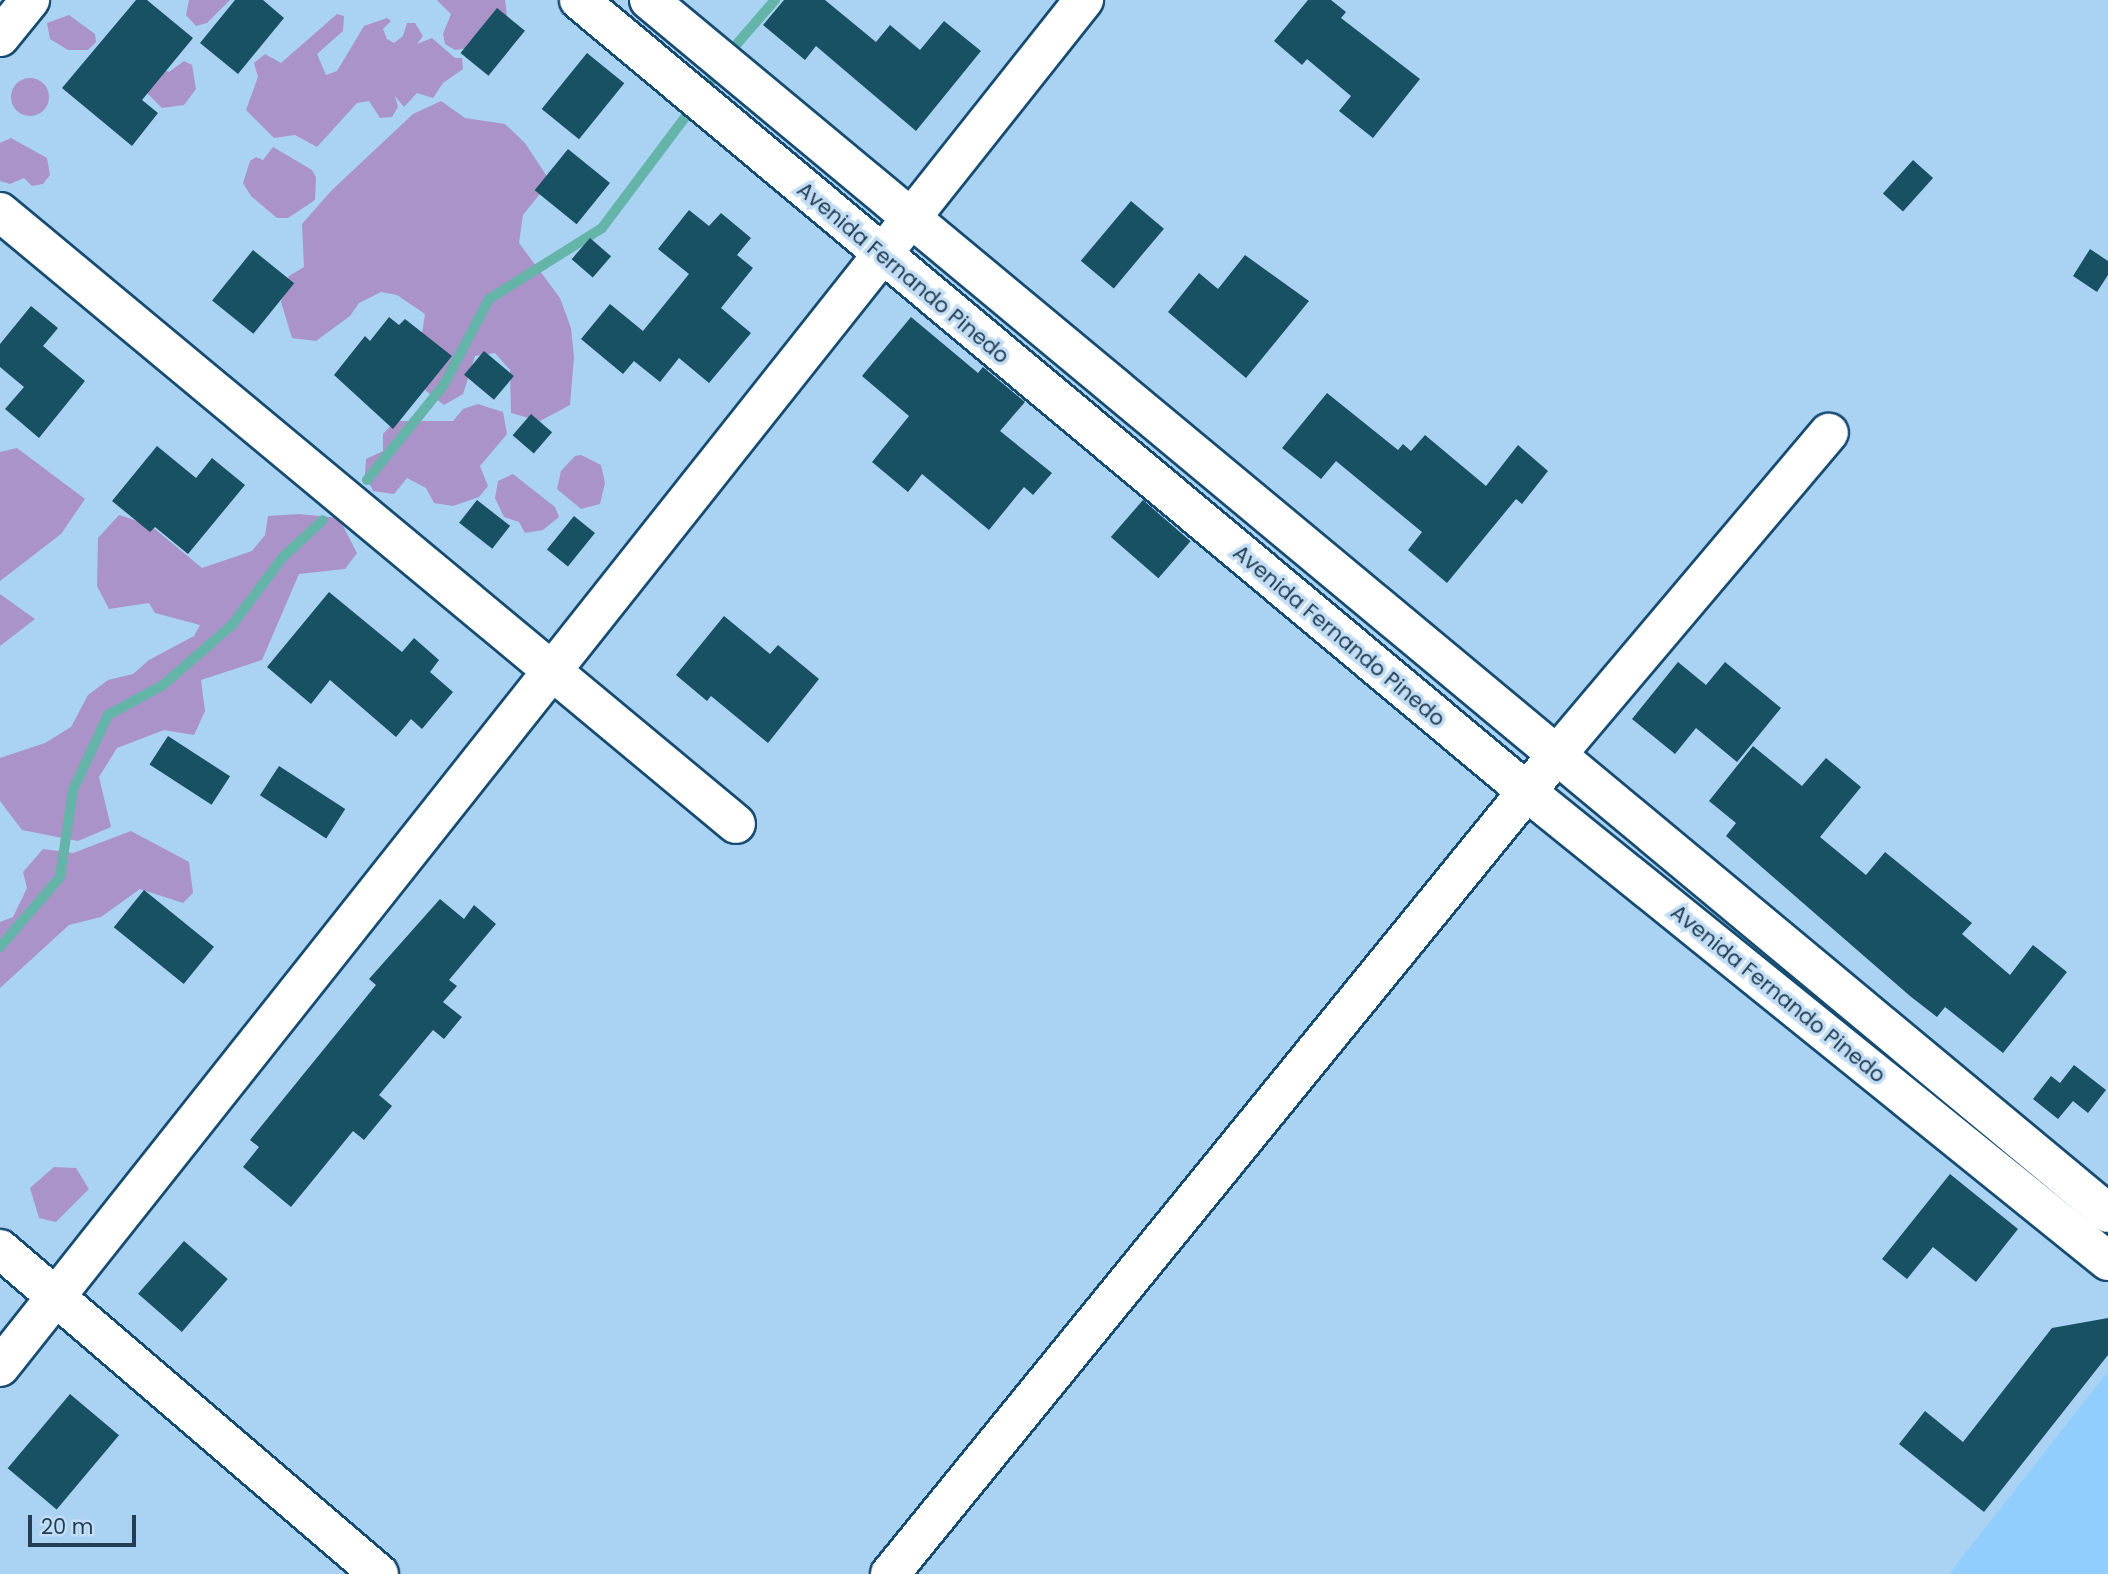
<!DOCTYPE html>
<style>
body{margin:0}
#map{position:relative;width:2108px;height:1574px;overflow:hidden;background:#aad2f3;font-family:Poppins,sans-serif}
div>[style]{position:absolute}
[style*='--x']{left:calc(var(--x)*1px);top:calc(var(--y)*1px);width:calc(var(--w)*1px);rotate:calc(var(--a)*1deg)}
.built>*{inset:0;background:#91cdfd}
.forest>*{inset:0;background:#aa93c9}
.round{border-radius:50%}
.stream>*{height:10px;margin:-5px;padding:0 5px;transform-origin:5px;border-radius:5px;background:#64b4a9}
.building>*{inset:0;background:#185164;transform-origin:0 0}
.roads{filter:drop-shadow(2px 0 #174c72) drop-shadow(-2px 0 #174c72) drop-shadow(0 2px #174c72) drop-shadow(0 -2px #174c72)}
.minor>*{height:38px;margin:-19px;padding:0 19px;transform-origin:19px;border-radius:19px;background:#fff}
.tertiary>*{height:38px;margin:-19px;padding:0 19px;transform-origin:19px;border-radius:19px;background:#fff}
.primary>*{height:38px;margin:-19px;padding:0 19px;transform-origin:19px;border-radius:19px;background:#fff}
span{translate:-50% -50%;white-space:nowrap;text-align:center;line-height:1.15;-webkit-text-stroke:7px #c3ddf4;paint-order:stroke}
.street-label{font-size:21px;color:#213e54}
.scale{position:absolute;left:28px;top:1515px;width:108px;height:32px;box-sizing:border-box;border:4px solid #213e54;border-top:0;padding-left:9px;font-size:21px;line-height:24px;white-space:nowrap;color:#213e54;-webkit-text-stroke:5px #c3ddf4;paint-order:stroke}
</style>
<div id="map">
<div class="built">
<i style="clip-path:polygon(2108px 1371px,2108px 1574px,1949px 1574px,2095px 1388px)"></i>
</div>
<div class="forest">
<i style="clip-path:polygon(189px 0,230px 0,207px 23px,196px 26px,186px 15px)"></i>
<i style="clip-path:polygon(437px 0,505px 0,507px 15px,470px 48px,455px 50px,445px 44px,443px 34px,451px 14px)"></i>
<i style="clip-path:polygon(337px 14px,344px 16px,343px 31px,317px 54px,326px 75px,337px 71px,364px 26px,387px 18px,391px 21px,383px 29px,387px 39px,394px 43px,403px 36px,407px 23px,415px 23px,423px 36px,417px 44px,432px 38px,455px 58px,462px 58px,463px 69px,443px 83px,433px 98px,417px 93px,404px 107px,395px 96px,398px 107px,392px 117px,380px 118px,369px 101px,357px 103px,317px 147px,295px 135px,274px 138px,246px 110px,258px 77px,254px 63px,265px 54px,281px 63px)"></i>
<i style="clip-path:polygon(69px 15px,95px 34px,96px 42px,88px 50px,68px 50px,50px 39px,47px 23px)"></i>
<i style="clip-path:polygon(184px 61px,192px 65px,196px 89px,184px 105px,162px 108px,144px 90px,163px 69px,169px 72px)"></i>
<i class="round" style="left:11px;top:78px;width:38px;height:38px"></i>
<i style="clip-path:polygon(441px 101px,465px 118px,505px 124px,525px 143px,550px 181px,523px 215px,519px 243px,560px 298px,571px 328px,574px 357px,570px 405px,540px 421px,511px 413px,510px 370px,495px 353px,475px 356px,463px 394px,444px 405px,426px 391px,416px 375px,425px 314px,397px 295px,381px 292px,359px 303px,350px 316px,316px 341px,292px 338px,281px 302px,289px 276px,304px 267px,302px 224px,332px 190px,413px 114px)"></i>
<i style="clip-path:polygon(11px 138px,47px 158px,50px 175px,43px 184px,32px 186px,24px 178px,10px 184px,0 181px,0 143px)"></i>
<i style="clip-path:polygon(273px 147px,312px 170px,316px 177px,315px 200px,288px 218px,277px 218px,251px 196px,243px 183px,250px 161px,256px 157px,263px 160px)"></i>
<i style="clip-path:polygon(478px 404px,503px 412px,507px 434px,480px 466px,488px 486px,479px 497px,453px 506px,434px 503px,426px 488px,407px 478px,394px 494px,373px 491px,365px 474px,366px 459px,383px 451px,383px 434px,395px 421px,453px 421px,463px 409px)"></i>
<i style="clip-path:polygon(17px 448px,85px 499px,61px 534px,0 581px,0 452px)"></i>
<i style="clip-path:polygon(581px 455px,601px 465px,605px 483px,600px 504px,581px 509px,557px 489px,561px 471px,575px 456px)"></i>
<i style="clip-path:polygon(513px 474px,555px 507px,559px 517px,543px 530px,525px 533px,519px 522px,504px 517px,495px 498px,498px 481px)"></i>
<i style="clip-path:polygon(299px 514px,339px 518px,357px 553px,345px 569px,299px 574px,262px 660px,201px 680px,205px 711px,194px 735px,164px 730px,117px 748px,99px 777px,111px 827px,78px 841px,22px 830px,0 801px,0 758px,45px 743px,71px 727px,88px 695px,108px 680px,133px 674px,149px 660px,194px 636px,200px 625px,155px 613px,149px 603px,109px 609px,97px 586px,98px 538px,119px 515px,150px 525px,202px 568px,252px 551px,265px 535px,268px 516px)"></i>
<i style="clip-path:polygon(0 594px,35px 619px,0 646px)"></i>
<i style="clip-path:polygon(131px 831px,189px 862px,193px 893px,183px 903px,140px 889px,101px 917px,69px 925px,0 988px,0 922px,13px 917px,27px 888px,23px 872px,43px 849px,73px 853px)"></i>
<i style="clip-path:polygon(54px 1167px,76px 1168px,89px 1189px,56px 1222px,39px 1218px,30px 1188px)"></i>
</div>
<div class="stream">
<i style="--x:736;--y:45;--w:60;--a:-49.1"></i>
<i style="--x:709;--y:84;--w:7;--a:-56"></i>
<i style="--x:367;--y:480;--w:121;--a:-51"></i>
<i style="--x:443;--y:386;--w:98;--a:-62.1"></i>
<i style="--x:489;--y:299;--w:133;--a:-32.1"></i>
<i style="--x:602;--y:228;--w:140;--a:-53.1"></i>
<i style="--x:0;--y:947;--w:92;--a:-49.4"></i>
<i style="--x:60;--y:877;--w:88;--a:-81.5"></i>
<i style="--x:73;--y:790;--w:83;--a:-65"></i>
<i style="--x:108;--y:715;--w:63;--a:-28.6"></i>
<i style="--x:163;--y:685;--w:91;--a:-41"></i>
<i style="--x:232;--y:625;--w:85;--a:-53.1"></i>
<i style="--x:283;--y:557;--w:54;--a:-42.8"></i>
</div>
<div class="building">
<i style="clip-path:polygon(136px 0,147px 0,193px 38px,142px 100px,158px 113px,132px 146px,62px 88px)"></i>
<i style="clip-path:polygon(235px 0,263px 0,284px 18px,238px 74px,200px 43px)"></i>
<i style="clip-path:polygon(784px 0,825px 0,876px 42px,890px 25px,920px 50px,944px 21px,981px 51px,916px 131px,816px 46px,805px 60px,763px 25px)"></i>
<i style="clip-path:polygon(1308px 0,1331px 0,1346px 12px,1341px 18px,1420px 79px,1373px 138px,1339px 111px,1351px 96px,1307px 59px,1302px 65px,1274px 41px)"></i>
<i style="left:497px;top:8px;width:36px;height:58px;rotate:39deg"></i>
<i style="left:587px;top:53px;width:48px;height:72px;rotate:39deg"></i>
<i style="left:568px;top:149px;width:54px;height:53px;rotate:39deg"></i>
<i style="left:1913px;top:160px;width:27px;height:45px;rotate:42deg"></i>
<i style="left:1131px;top:201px;width:43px;height:78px;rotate:40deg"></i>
<i style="clip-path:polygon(689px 210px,709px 226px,721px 213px,751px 238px,737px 255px,753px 268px,721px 308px,751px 333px,709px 383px,679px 358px,660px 382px,634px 361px,623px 374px,581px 339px,610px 304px,643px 331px,689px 274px,658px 249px)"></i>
<i style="left:590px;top:238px;width:28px;height:28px;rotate:41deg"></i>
<i style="clip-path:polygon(2090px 249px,2108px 261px,2108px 275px,2097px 292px,2073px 276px)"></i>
<i style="left:253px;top:250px;width:53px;height:65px;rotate:39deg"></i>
<i style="clip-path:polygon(1245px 255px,1309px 301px,1246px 378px,1168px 312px,1199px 273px,1218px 289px)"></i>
<i style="clip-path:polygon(31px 306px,58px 328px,43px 346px,85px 381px,39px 438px,5px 409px,24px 387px,0 367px,0 344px)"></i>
<i style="clip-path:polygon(389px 317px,399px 325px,405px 319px,452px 356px,393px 429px,334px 375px,365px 336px,370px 341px)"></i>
<i style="clip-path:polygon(911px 317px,978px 373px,983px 367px,1025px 402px,1000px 431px,1052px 473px,1033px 495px,1024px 487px,989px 530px,922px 474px,908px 492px,872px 462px,909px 416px,862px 376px)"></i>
<i style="left:484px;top:351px;width:39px;height:31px;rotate:40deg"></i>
<i style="clip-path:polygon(1327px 393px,1398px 450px,1403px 444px,1411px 451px,1425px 435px,1486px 486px,1518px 445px,1548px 471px,1522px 504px,1516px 499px,1447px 583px,1408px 550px,1422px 532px,1336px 461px,1321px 479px,1282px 448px)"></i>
<i style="left:531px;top:414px;width:28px;height:28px;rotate:41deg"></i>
<i style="clip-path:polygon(157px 446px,196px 478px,212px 458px,245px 485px,188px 554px,155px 527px,150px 532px,112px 501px)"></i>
<i style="left:477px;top:500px;width:42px;height:29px;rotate:38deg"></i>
<i style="left:1143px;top:500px;width:63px;height:49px;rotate:41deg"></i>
<i style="left:574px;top:516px;width:27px;height:43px;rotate:39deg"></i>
<i style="clip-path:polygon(329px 592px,402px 652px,414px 638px,439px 660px,430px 672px,453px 692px,422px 729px,411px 719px,396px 737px,330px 680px,311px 704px,267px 667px)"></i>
<i style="clip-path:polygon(724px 616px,770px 654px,778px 645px,819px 679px,768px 743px,711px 696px,707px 701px,676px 675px)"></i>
<i style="clip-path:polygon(1678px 662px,1706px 685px,1725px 662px,1781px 708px,1737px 762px,1696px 728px,1675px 754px,1632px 719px)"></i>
<i style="left:168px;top:736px;width:74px;height:34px;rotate:33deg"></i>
<i style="clip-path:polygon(1753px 746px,1802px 786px,1826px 758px,1861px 787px,1820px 837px,1866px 875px,1885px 852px,1972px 923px,1962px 934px,2010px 975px,2033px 945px,2067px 972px,2003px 1053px,1945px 1007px,1937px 1017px,1910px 996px,1726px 836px,1736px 823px,1709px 801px)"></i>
<i style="left:279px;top:766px;width:79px;height:35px;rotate:33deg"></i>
<i style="left:144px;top:890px;width:90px;height:48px;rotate:39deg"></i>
<i style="clip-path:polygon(440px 899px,464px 919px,474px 905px,496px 924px,449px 980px,457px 986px,443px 1002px,462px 1017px,444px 1039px,433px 1030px,379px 1095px,392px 1106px,364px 1140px,353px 1131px,291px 1207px,243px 1167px,259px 1147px,250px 1140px,376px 985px,369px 979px)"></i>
<i style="clip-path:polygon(2074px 1065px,2106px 1090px,2088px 1113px,2073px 1101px,2058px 1119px,2033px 1099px,2051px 1076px,2060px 1083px)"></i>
<i style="clip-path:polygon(1950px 1174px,2018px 1229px,1976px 1282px,1933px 1247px,1907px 1279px,1882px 1259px)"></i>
<i style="left:184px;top:1241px;width:58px;height:70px;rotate:41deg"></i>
<i style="clip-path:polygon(2108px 1318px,2108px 1355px,1984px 1512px,1899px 1444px,1925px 1411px,1963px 1442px,2052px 1328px)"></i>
<i style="left:70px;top:1394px;width:64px;height:97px;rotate:40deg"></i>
</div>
<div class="roads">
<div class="minor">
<i style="--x:579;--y:0;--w:1234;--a:39.87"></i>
<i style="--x:1526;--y:791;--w:748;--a:38.92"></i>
<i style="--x:649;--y:0;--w:1897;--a:39.74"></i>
<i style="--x:0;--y:212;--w:957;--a:39.74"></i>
<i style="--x:0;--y:1367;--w:1745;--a:-51.59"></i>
<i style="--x:890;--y:1574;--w:1060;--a:-50.86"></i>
<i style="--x:1559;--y:752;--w:418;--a:-49.8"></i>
</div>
<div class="tertiary">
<i style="--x:0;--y:1249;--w:499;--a:40.6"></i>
</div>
<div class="primary">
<i style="--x:0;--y:37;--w:48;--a:-51"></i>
</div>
</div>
<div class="street-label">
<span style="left:903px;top:273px;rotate:40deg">Avenida Fernando Pinedo</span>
<span style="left:1339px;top:636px;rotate:40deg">Avenida Fernando Pinedo</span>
<span style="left:1778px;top:994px;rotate:39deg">Avenida Fernando Pinedo</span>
</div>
<div class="scale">20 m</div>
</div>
